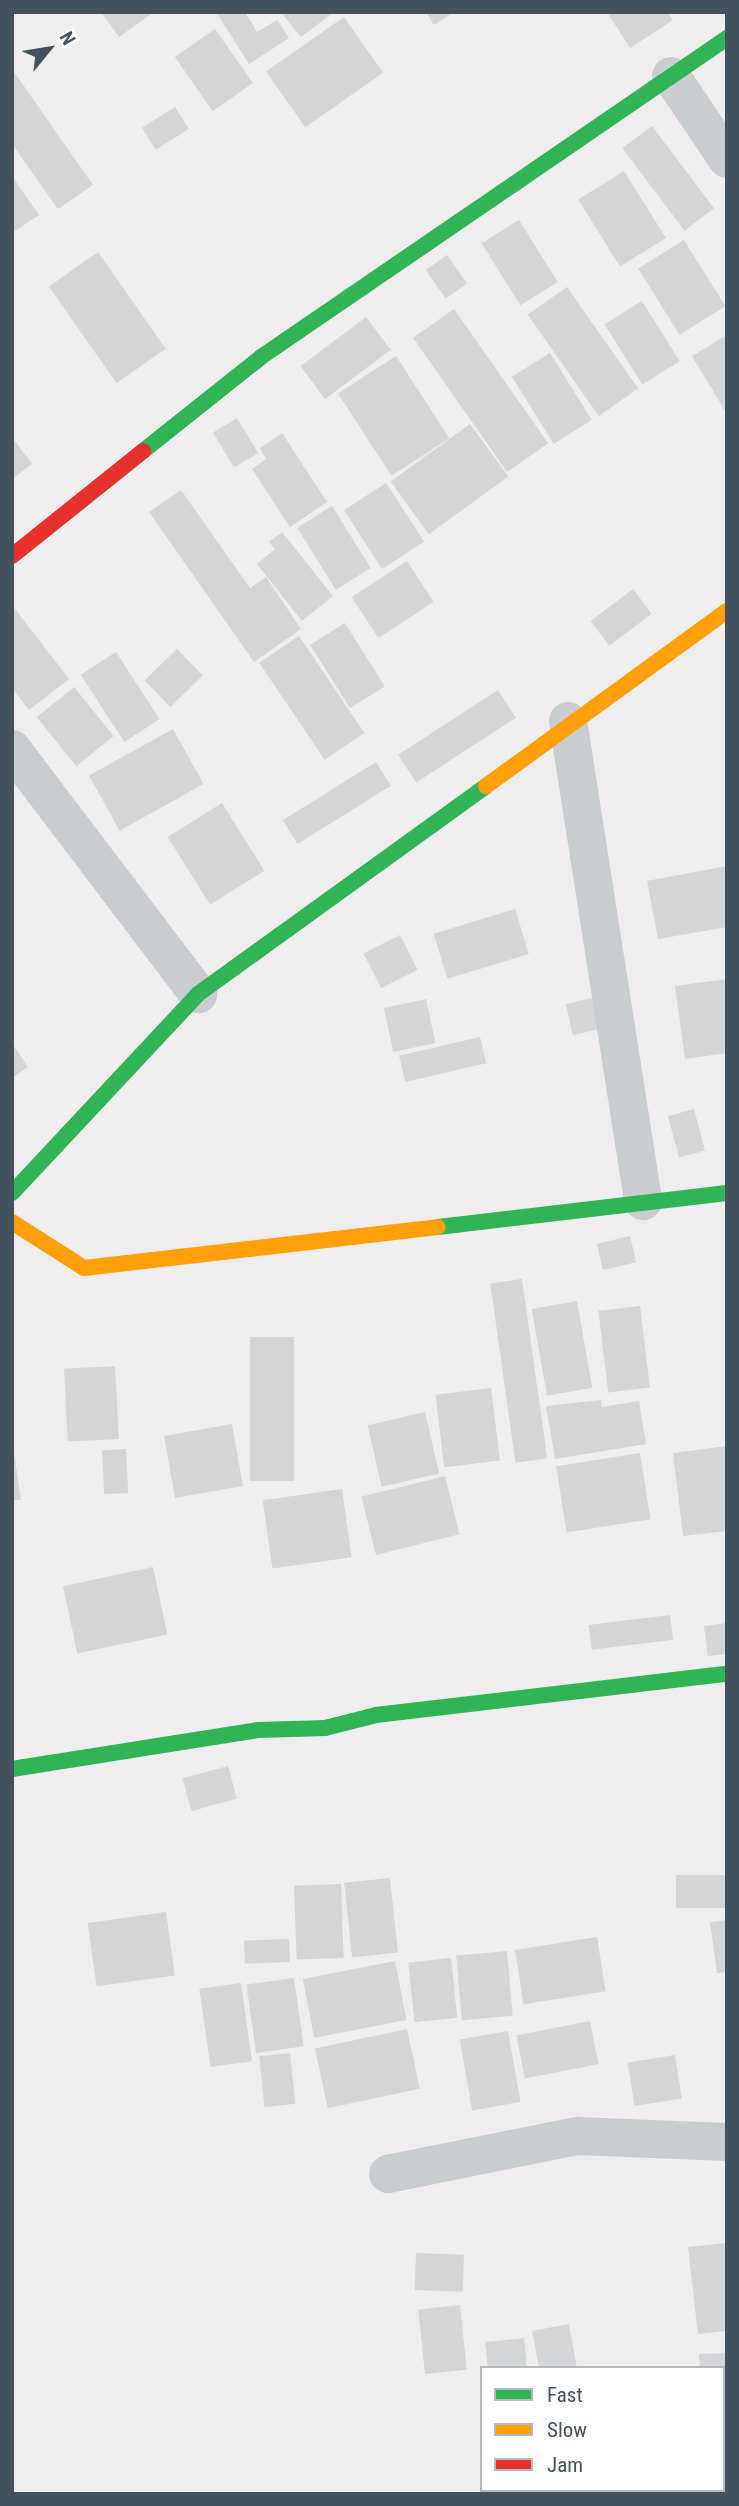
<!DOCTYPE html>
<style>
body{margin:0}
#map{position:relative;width:739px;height:2506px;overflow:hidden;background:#efedee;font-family:"Roboto Condensed",sans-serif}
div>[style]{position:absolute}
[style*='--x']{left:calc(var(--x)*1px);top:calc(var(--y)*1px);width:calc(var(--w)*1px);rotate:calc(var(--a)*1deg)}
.building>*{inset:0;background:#d5d6d8;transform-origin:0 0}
.street>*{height:38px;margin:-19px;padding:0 19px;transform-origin:19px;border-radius:19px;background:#c9cdcf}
.fast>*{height:16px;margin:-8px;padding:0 8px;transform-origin:8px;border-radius:8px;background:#30b455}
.slow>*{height:16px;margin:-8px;padding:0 8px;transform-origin:8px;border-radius:8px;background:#ff9f0a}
.jam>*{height:16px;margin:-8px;padding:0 8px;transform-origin:8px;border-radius:8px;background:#e5322d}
span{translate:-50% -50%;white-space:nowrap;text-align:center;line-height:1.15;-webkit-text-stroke:6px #fff;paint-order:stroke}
.frame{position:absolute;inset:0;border:14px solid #43525c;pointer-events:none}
.legend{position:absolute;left:480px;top:2366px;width:245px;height:126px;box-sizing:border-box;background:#fff;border:2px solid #b4babe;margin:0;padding:9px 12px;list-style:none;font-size:21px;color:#43525c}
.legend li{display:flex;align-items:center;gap:14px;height:35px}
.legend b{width:35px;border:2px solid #b4babe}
.north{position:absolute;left:14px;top:14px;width:70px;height:70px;-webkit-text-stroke:5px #fff;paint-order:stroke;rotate:60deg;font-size:19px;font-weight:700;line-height:28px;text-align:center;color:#43525c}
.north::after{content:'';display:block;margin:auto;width:24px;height:32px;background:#43525c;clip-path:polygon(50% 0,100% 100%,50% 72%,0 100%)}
</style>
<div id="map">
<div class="building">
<i style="clip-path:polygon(101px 12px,154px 12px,119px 37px)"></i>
<i style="clip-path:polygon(216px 12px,245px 12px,257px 32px,277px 20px,289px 38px,249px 64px)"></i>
<i style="clip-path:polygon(287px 12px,334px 12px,301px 37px,283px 15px)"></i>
<i style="clip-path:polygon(426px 12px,454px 12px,434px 25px)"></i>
<i style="clip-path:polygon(607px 12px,667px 12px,673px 20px,630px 48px)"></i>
<i style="left:344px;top:17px;width:68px;height:95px;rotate:55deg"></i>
<i style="left:215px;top:29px;width:66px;height:49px;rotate:55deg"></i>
<i style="clip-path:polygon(12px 69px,93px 185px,58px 209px,12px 144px)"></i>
<i style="left:175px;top:107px;width:26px;height:39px;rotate:58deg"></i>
<i style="left:652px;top:126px;width:103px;height:37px;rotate:53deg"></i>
<i style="left:624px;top:171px;width:79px;height:54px;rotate:58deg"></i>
<i style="clip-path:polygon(12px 176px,39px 215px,12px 233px)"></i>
<i style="left:519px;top:220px;width:73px;height:44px;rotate:58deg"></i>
<i style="left:684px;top:240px;width:78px;height:54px;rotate:58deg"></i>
<i style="left:98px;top:252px;width:118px;height:60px;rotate:55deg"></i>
<i style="left:447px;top:255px;width:35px;height:26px;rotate:55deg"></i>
<i style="left:567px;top:287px;width:124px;height:48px;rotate:55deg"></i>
<i style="left:642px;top:301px;width:71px;height:44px;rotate:58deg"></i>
<i style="left:454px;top:309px;width:164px;height:50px;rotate:55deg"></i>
<i style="left:366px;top:317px;width:41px;height:82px;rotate:53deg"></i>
<i style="clip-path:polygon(727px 335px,727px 414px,692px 356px)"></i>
<i style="left:550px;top:353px;width:79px;height:45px;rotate:58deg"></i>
<i style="left:396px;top:356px;width:98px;height:69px;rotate:57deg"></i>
<i style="left:237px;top:418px;width:41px;height:28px;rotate:59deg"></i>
<i style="left:470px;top:424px;width:65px;height:98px;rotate:54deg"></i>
<i style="clip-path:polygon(282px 433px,327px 502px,290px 527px,252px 469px,266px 459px,260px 448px)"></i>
<i style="clip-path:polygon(12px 437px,32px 464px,12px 479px)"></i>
<i style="left:386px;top:483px;width:70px;height:50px;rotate:57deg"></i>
<i style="clip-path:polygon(181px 490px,250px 588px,266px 577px,301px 629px,254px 662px,149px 512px)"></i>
<i style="left:332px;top:506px;width:73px;height:41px;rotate:58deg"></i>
<i style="clip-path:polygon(282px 532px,333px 596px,302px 621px,257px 564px,275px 549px,269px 542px)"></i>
<i style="left:407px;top:561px;width:49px;height:66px;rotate:57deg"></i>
<i style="left:633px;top:589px;width:31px;height:53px;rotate:53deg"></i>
<i style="clip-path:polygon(12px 605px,69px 679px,29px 710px,12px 688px)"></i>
<i style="left:345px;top:623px;width:75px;height:41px;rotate:58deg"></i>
<i style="left:299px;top:636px;width:117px;height:48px;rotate:56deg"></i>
<i style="left:177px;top:649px;width:37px;height:45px;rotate:46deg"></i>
<i style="left:116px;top:652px;width:80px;height:42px;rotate:57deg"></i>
<i style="left:74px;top:687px;width:63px;height:48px;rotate:51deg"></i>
<i style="left:498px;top:690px;width:33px;height:119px;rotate:57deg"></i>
<i style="left:173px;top:729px;width:63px;height:96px;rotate:61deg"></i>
<i style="left:376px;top:762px;width:28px;height:110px;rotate:58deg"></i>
<i style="left:222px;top:803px;width:80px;height:64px;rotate:58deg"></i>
<i style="clip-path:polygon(727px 866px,727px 927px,658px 939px,647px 881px)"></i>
<i style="left:515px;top:909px;width:47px;height:85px;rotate:73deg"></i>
<i style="left:400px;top:935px;width:39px;height:41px;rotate:63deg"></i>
<i style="clip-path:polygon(727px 979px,727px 1053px,685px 1059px,675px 986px)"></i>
<i style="left:596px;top:997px;width:32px;height:31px;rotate:77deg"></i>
<i style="left:426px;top:999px;width:45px;height:43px;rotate:78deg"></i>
<i style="left:480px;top:1037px;width:27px;height:83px;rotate:77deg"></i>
<i style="clip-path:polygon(12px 1043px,28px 1067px,12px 1078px)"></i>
<i style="left:694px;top:1109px;width:43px;height:27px;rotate:75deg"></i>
<i style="left:630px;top:1236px;width:27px;height:34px;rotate:77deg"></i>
<i style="left:522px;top:1279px;width:181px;height:32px;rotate:82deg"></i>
<i style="left:577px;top:1301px;width:88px;height:46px;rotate:80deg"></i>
<i style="left:640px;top:1306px;width:82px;height:42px;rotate:83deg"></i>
<i style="left:250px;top:1337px;width:44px;height:144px"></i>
<i style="left:115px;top:1366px;width:73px;height:51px;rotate:87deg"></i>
<i style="left:491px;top:1388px;width:73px;height:56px;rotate:83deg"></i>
<i style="clip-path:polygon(601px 1400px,602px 1407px,639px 1401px,646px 1444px,555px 1459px,546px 1406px)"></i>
<i style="left:425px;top:1412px;width:63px;height:59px;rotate:77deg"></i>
<i style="left:232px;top:1424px;width:63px;height:69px;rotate:80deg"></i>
<i style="clip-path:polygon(12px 1439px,21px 1500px,12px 1500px)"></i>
<i style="clip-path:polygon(727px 1446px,727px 1531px,683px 1536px,673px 1453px)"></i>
<i style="left:126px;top:1449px;width:44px;height:24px;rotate:87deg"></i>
<i style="left:640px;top:1453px;width:67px;height:85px;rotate:81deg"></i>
<i style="left:445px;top:1476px;width:60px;height:86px;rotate:76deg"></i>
<i style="left:342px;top:1489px;width:69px;height:80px;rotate:82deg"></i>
<i style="left:153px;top:1567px;width:69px;height:92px;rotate:78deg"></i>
<i style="left:670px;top:1615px;width:25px;height:82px;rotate:83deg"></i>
<i style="clip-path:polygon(727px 1623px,727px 1654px,708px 1656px,704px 1626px)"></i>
<i style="left:228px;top:1766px;width:34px;height:47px;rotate:75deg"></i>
<i style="left:727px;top:1875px;width:33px;height:51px;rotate:90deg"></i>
<i style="left:390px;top:1878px;width:75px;height:46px;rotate:84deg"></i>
<i style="left:341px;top:1884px;width:74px;height:47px;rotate:88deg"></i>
<i style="left:166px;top:1912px;width:64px;height:79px;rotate:82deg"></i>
<i style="clip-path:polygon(727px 1920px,727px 1972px,717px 1973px,710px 1922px)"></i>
<i style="left:597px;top:1937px;width:55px;height:83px;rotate:81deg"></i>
<i style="left:289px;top:1939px;width:23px;height:45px;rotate:88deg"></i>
<i style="left:507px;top:1951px;width:65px;height:51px;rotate:85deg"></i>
<i style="left:451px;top:1958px;width:60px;height:43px;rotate:84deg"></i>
<i style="left:395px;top:1961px;width:60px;height:94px;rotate:79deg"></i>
<i style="left:294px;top:1978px;width:69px;height:48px;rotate:82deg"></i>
<i style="left:241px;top:1983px;width:79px;height:42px;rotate:82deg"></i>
<i style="left:590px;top:2021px;width:44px;height:75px;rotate:79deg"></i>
<i style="left:407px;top:2029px;width:61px;height:94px;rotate:78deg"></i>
<i style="left:508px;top:2031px;width:72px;height:49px;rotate:80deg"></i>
<i style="left:290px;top:2053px;width:51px;height:31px;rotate:84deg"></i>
<i style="left:675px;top:2055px;width:44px;height:48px;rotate:81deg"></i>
<i style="clip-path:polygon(727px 2243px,727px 2331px,698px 2334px,688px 2247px)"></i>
<i style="left:416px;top:2253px;width:48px;height:37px;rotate:2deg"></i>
<i style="left:460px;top:2305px;width:65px;height:42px;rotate:84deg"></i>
<i style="clip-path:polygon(569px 2324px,577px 2368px,539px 2368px,532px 2331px)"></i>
<i style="clip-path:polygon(524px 2338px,527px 2368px,488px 2368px,485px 2342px)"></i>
<i style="clip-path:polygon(727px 2353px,727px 2385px,723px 2385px,723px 2368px,700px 2368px,699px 2354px)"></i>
</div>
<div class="street">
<i style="--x:671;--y:76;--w:100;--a:56"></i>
<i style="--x:568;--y:721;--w:486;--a:81.1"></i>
<i style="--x:12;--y:749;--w:308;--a:52.8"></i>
<i style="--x:388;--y:2174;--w:193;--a:-11.4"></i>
<i style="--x:577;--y:2136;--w:150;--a:2.3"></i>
<i style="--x:723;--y:2419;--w:4;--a:0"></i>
</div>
<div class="fast">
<i style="--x:143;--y:451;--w:151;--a:-38.5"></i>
<i style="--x:261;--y:357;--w:565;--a:-34.39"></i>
<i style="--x:12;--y:1193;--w:272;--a:-46.9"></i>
<i style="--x:198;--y:994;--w:355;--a:-35.8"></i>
<i style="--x:438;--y:1227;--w:291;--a:-6.7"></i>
<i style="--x:12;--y:1769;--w:250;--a:-9"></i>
<i style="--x:259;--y:1730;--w:66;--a:-1.7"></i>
<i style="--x:325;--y:1728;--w:53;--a:-14.3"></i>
<i style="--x:376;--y:1715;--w:353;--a:-6.7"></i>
</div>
<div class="slow">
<i style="--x:486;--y:786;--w:298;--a:-36"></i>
<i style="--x:12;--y:1222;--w:85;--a:32.6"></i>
<i style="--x:84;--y:1268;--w:356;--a:-6.6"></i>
</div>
<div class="jam">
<i style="--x:12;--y:556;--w:168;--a:-38.7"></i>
</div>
<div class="frame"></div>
<ul class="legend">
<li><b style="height:9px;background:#30b455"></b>Fast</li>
<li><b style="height:9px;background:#ff9f0a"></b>Slow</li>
<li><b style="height:9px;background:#e5322d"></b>Jam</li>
</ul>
<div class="north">N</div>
</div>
